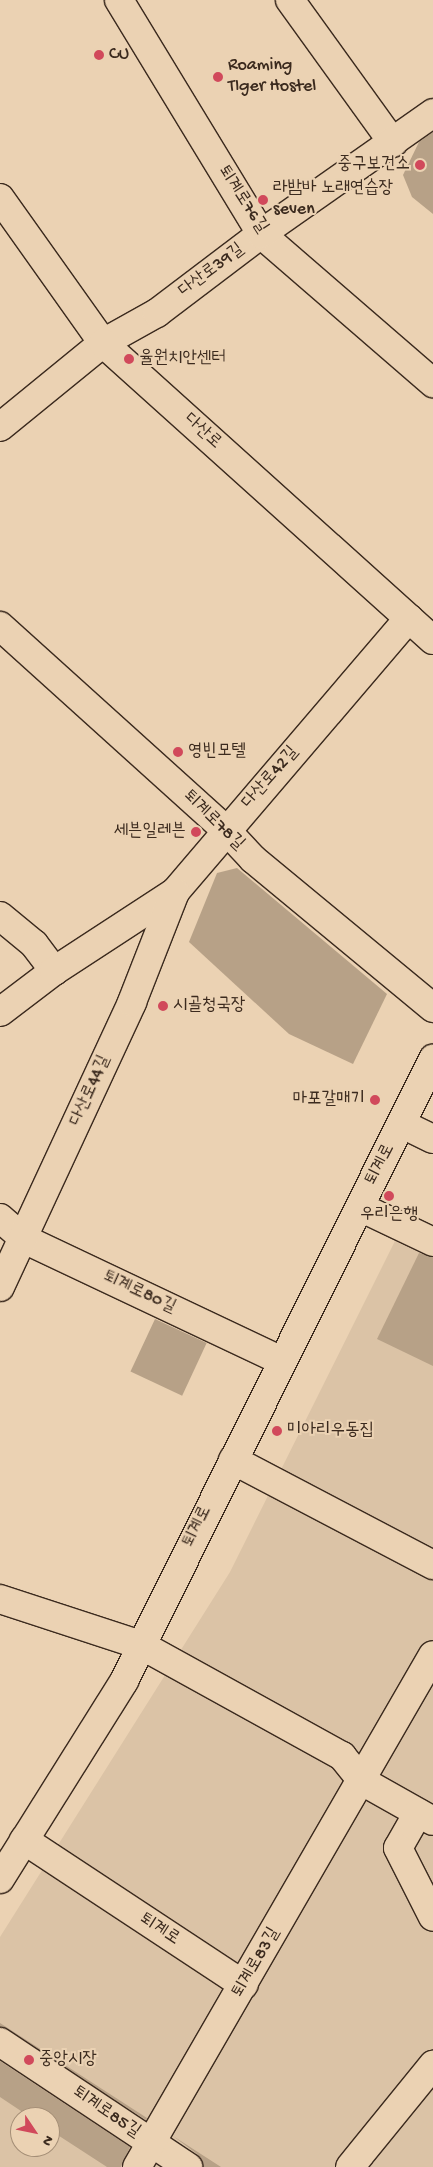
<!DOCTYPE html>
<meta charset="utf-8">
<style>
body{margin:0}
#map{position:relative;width:433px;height:2167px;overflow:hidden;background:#ebd2b3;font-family:"Gochi Hand","Poor Story",sans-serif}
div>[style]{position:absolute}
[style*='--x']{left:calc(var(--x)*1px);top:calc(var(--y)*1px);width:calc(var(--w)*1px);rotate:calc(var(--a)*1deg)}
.built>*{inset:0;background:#dbc3a6}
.building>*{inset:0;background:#b7a187;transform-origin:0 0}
.roads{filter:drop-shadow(1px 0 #3b2a1e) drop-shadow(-1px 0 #3b2a1e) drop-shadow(0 1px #3b2a1e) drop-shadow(0 -1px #3b2a1e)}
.minor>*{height:28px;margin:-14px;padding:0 14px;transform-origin:14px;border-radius:14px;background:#ebd2b3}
.major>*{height:28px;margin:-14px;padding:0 14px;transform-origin:14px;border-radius:14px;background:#ebd2b3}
.dots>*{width:14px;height:14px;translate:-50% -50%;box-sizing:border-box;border:2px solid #ebd2b3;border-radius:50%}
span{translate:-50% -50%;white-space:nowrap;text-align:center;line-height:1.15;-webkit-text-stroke:4px #ebd2b3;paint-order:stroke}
.poi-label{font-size:18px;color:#3b2a1e}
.left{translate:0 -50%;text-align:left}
.right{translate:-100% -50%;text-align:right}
.street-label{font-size:18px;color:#3b2a1e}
.north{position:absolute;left:10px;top:2107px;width:50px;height:50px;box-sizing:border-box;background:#ebd2b3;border:1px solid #a58f77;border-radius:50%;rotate:124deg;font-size:14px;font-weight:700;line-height:20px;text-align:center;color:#3b2a1e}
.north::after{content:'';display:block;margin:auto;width:18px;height:22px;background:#d1495b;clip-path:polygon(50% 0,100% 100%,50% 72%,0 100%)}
</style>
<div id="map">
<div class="built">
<i style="clip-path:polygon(evenodd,395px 1241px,433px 1259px,433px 2167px,0 2167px,0 1937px,230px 1572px,395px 1241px,20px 2117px,50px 2117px,50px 2147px,20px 2147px,20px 2117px)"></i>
</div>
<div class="building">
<i style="clip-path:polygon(433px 132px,433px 214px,412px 197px,403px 175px,419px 142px)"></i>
<i style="clip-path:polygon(237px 868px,387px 994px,353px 1064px,289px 1034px,189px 942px,217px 873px)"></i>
<i style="clip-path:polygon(419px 1253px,433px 1257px,433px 1366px,377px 1339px)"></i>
<i style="left:155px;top:1319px;width:57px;height:58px;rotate:25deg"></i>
<i style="clip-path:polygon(0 2023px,147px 2118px,146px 2120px,0 2027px)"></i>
<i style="clip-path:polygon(0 2061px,130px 2147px,121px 2167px,107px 2167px,50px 2130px,50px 2117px,30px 2117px,0 2097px)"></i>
<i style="clip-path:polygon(173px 2136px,221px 2167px,203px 2167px,197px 2154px)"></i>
</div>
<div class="roads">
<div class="minor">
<i style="--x:119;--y:0;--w:274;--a:58.7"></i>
<i style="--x:261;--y:234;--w:228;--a:40.9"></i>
<i style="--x:290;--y:0;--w:176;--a:54.2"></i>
<i style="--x:0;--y:427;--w:133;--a:-39.2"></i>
<i style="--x:103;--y:343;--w:62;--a:-29.1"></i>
<i style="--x:157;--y:313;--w:131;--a:-37.2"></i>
<i style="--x:261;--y:234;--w:210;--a:-35.1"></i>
<i style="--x:0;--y:626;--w:304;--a:42.1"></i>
<i style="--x:226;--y:830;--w:40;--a:47"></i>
<i style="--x:253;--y:859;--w:234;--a:39.6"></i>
<i style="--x:0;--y:916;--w:44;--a:39.5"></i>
<i style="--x:34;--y:944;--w:34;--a:53"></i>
<i style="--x:0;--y:1012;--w:68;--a:-37.2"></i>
<i style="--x:54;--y:971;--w:145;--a:-33.1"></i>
<i style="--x:175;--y:892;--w:360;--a:-49.5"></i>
<i style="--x:402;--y:1124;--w:34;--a:26"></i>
<i style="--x:360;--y:1207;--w:81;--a:25.6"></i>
<i style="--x:0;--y:1218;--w:32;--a:41"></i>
<i style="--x:24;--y:1239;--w:285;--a:25.3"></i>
<i style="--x:0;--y:1287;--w:314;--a:-65.1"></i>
<i style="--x:132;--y:1002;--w:118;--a:-68.6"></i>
<i style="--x:233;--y:1460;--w:226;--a:27.7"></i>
<i style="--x:0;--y:1599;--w:148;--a:18.1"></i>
<i style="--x:141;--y:1645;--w:230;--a:28.9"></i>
<i style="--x:342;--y:1756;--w:32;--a:51"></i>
<i style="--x:362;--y:1781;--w:81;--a:29.4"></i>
<i style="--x:418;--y:1813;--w:40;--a:119.7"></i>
<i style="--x:398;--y:1848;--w:77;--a:63.1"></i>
<i style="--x:24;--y:1840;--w:263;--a:33.4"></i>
<i style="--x:0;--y:2042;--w:226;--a:33.6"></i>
<i style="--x:137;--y:2167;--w:591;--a:-59.97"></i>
<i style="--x:350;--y:2167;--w:132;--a:-50.9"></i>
</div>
<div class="major">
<i style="--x:0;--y:198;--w:178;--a:54.6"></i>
<i style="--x:103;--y:343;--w:444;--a:42"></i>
<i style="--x:0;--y:1879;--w:234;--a:-57.9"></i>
<i style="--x:124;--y:1681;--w:695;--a:-63.58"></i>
</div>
</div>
<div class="dots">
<i style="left:99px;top:55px;background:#d1495b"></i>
<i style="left:218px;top:77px;background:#d1495b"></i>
<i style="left:420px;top:165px;background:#d1495b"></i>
<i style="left:263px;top:200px;background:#d1495b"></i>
<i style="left:129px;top:359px;background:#d1495b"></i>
<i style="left:178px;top:752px;background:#d1495b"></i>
<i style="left:196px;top:832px;background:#d1495b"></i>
<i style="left:163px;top:1006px;background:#d1495b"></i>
<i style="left:375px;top:1100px;background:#d1495b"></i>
<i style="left:389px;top:1196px;background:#d1495b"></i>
<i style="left:277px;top:1431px;background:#d1495b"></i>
<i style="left:29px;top:2060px;background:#d1495b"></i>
</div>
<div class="poi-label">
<span class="left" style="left:109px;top:55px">CU</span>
<span class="left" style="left:228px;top:77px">Roaming<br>TIger Hostel</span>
<span class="right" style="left:410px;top:165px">중구보건소</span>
<span class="left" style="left:273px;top:200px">라밤바 노래연습장<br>seven</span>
<span class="left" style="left:139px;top:359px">율원치안센터</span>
<span class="left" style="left:188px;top:752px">영빈모텔</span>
<span class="right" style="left:186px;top:832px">세븐일레븐</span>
<span class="left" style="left:173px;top:1006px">시골청국장</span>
<span class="right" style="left:365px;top:1100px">마포갈매기</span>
<span style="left:389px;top:1215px">우리은행</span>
<span class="left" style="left:287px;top:1431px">미아리우동집</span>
<span class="left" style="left:39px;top:2060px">중앙시장</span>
</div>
<div class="street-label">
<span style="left:242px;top:200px;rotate:57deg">퇴계로76길</span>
<span style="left:212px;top:271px;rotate:-37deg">다산로39길</span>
<span style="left:202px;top:432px;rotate:42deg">다산로</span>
<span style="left:271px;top:778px;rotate:-49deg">다산로42길</span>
<span style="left:213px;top:821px;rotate:44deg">퇴계로78길</span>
<span style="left:91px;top:1091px;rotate:-66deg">다산로44길</span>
<span style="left:381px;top:1165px;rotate:-63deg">퇴계로</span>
<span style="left:139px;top:1293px;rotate:25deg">퇴계로80길</span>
<span style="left:198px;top:1527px;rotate:-64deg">퇴계로</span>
<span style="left:159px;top:1930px;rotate:33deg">퇴계로</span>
<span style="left:257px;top:1963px;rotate:-60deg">퇴계로83길</span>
<span style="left:106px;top:2113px;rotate:34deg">퇴계로85길</span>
</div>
<div class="north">N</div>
</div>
